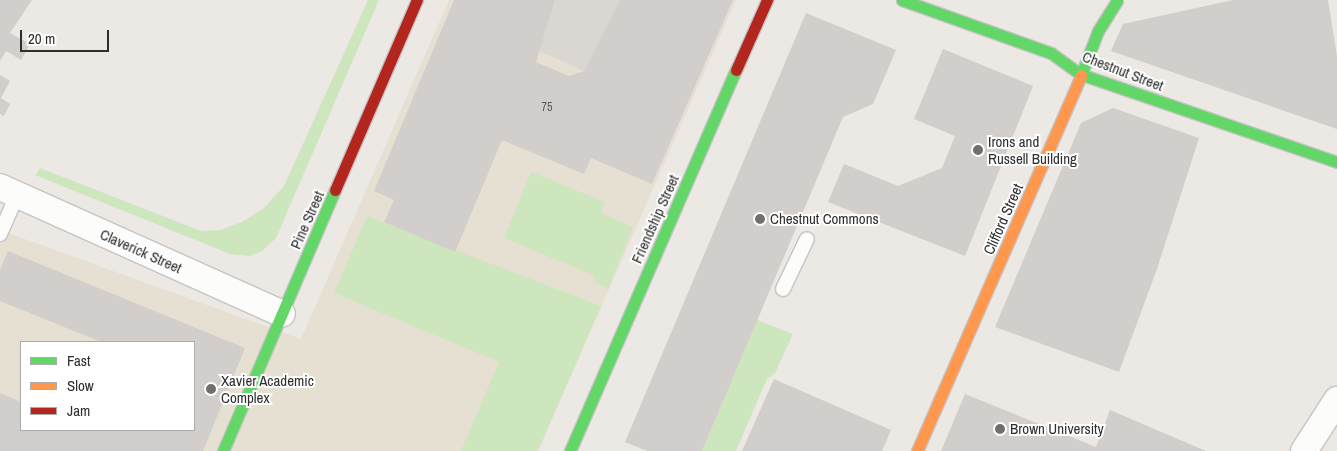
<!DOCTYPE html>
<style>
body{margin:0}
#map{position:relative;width:1337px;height:451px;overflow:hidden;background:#ece8e4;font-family:"Archivo Narrow",sans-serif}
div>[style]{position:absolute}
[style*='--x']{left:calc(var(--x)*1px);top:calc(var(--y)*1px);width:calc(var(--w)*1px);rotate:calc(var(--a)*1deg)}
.education>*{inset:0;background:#e6e0d3}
.green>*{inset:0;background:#cee6be}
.plaza>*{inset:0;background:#dad6d2}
.building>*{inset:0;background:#d1cecb}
.roads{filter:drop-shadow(1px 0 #c5c4c5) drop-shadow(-1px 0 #c5c4c5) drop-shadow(0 1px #c5c4c5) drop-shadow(0 -1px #c5c4c5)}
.lane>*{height:14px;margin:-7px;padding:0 7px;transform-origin:7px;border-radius:7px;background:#fcfcfb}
.street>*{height:26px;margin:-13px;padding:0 13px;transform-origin:13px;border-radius:13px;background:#fcfcfb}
.fast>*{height:11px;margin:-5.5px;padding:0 5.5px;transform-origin:5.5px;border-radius:5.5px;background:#63d668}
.slow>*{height:11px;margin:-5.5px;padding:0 5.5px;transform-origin:5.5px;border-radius:5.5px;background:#ff974d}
.jam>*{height:11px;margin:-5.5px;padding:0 5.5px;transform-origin:5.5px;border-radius:5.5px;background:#b3261e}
.dots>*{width:14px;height:14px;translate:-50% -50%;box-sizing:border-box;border:2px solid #fff;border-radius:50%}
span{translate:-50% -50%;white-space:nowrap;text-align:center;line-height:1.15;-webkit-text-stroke:4px #fff;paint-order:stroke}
.number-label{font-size:12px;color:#585857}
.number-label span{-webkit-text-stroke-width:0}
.street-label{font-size:15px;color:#2e2e2e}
.poi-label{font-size:15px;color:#2e2e2e}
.left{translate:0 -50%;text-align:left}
.legend{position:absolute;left:20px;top:341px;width:175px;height:90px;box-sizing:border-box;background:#fff;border:1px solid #ababab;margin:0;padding:6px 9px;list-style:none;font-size:15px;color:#2e2e2e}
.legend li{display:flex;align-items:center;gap:10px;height:25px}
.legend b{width:25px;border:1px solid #ababab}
.scale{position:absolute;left:20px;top:30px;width:89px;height:22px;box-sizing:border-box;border:2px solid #2e2e2e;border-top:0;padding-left:6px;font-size:15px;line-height:18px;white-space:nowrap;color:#2e2e2e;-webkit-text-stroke:4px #fff;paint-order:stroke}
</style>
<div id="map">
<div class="education">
<i style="clip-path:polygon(evenodd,449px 0,736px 0,538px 451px,0 451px,0 230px,301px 339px,449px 0,21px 342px,194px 342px,194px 430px,21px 430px,21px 342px)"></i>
</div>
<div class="green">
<i style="clip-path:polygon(368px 0,379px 0,276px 238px,262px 251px,250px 256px,230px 254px,35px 175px,40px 168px,201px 231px,220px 230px,242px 222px,264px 208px,284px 186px)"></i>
<i style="clip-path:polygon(531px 172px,605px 202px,601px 213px,633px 227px,608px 289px,593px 282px,595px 276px,504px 238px)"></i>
<i style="clip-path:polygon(367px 216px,601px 306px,538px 451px,461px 451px,499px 362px,334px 293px)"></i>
<i style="clip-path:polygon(757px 320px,793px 334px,775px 373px,767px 379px,736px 451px,702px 451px)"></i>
</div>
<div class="plaza">
<i style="clip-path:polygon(555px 0,620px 0,584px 71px,539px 51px)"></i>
</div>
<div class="building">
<i style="clip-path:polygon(0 0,32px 0,10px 33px,30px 44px,21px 60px,6px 51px,0 61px)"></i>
<i style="clip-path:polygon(454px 0,555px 0,536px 62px,569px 76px,584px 71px,620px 0,733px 0,652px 184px,591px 158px,584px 174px,502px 140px,455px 252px,384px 222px,394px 200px,374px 191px)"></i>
<i style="clip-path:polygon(1233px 0,1328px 0,1337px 56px,1337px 129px,1111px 51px,1123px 24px)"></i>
<i style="clip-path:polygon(806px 13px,896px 50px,873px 104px,843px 117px,702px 451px,647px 451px,625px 442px)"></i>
<i style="clip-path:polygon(943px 49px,1033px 86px,965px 256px,828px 202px,844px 164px,898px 186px,942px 168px,955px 136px,914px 119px)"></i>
<i style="clip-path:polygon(0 75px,10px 81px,1px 98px,10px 104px,4px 116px,0 114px)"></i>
<i style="clip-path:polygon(1113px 108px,1199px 138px,1157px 269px,1119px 372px,995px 327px,1081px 123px)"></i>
<i style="clip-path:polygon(8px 251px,245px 348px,203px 451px,0 451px,0 393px,21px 402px,21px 430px,194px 430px,194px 342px,101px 342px,0 301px,0 270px)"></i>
<i style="clip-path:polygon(774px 379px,891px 430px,882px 451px,742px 451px)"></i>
<i style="clip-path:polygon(965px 394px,1096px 447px,1110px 410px,1206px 451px,941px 451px)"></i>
</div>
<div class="roads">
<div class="lane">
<i style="--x:0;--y:234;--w:43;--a:-66.4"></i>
<i style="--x:783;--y:289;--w:55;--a:-64.4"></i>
</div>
<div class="street">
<i style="--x:0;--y:187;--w:309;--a:24.2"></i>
<i style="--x:1304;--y:451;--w:61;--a:-57.1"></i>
</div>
<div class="fast">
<i style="--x:902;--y:0;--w:158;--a:19.6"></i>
<i style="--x:1051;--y:53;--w:36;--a:36"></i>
<i style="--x:1080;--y:74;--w:272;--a:18.9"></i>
<i style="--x:1081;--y:75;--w:47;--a:-68.9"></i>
<i style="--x:1098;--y:31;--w:36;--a:-58"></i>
<i style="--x:223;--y:451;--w:284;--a:-66.8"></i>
<i style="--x:570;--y:451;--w:416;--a:-66.5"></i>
</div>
<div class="slow">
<i style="--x:917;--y:451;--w:410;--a:-66.4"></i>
</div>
<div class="jam">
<i style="--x:736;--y:70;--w:77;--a:-66.1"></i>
<i style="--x:335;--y:190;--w:207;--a:-66.7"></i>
</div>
</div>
<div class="dots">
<i style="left:978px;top:150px;background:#706f6e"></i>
<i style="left:760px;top:219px;background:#706f6e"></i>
<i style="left:211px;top:389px;background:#706f6e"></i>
<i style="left:1000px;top:429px;background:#706f6e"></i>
</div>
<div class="number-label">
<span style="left:547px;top:108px">75</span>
</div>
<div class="street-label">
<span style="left:1123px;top:71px;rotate:21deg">Chestnut Street</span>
<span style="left:655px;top:219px;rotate:-66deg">Friendship Street</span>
<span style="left:1003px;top:219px;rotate:-66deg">Clifford Street</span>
<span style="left:307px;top:220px;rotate:-66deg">Pine Street</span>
<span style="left:141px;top:251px;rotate:24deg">Claverick Street</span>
</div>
<div class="poi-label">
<span class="left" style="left:988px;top:150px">Irons and<br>Russell Building</span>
<span class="left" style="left:770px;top:219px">Chestnut Commons</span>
<span class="left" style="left:221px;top:389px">Xavier Academic<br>Complex</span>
<span class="left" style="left:1010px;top:429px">Brown University</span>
</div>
<ul class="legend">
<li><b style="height:6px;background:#63d668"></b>Fast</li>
<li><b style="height:6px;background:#ff974d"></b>Slow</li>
<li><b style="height:6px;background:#b3261e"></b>Jam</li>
</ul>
<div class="scale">20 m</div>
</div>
